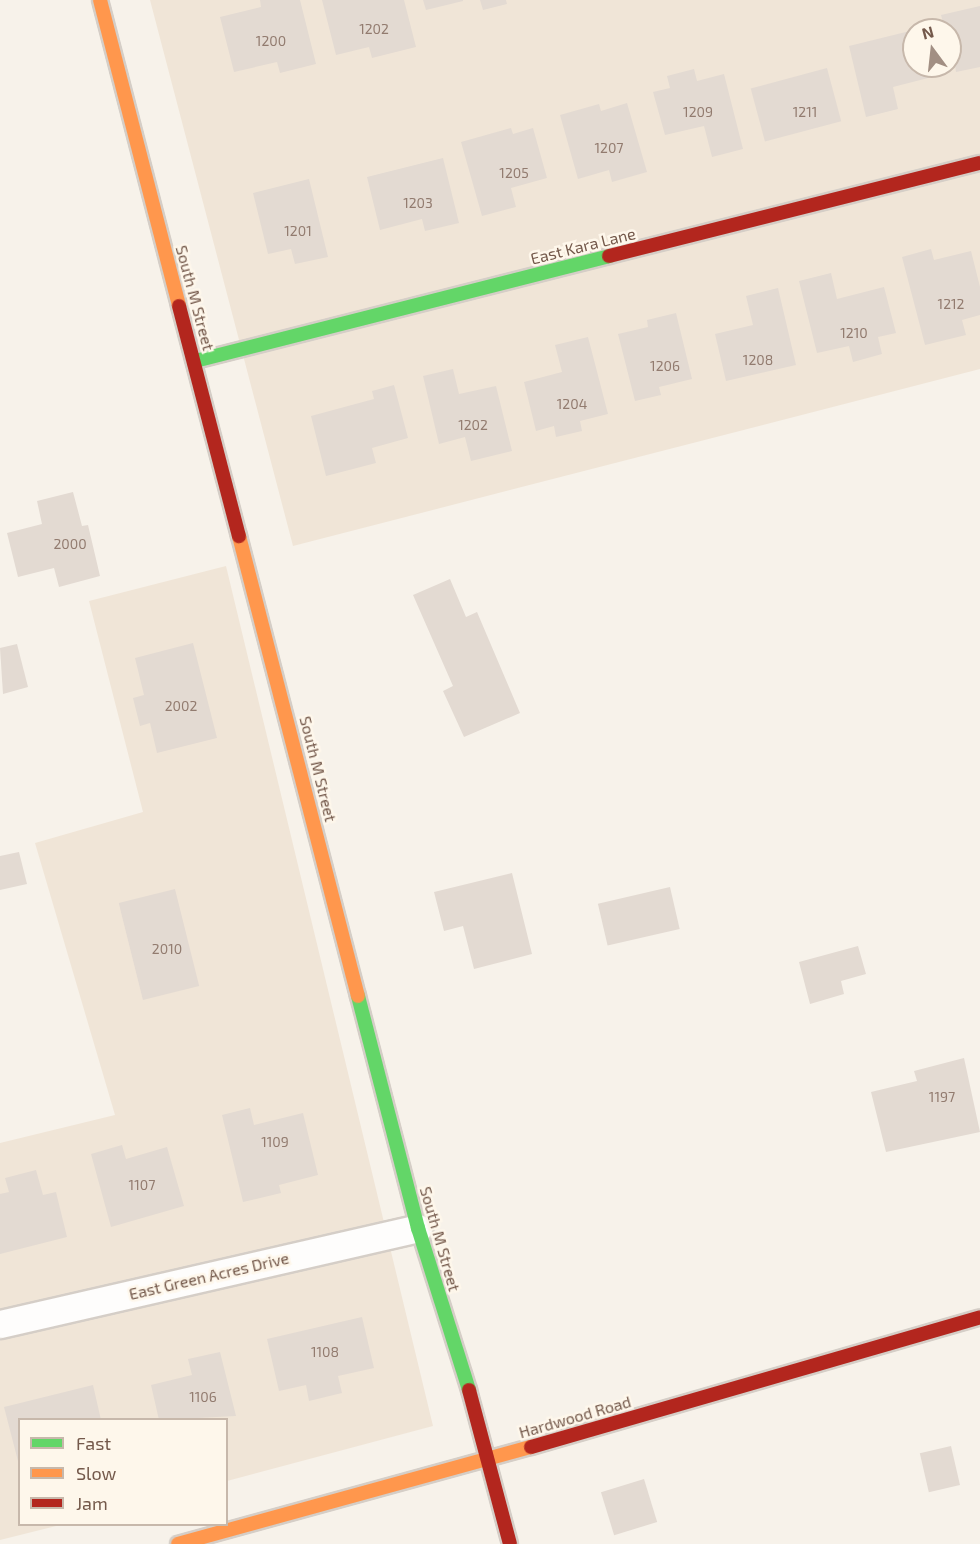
<!DOCTYPE html>
<style>
body{margin:0}
#map{position:relative;width:980px;height:1544px;overflow:hidden;background:#f7f2ea;font-family:"Exo 2",sans-serif}
div>[style]{position:absolute}
[style*='--x']{left:calc(var(--x)*1px);top:calc(var(--y)*1px);width:calc(var(--w)*1px);rotate:calc(var(--a)*1deg)}
.residential>*{inset:0;background:#f0e5d7}
.building>*{inset:0;background:#e3dad2;transform-origin:0 0}
.roads{filter:drop-shadow(2px 0 #d5cec7) drop-shadow(-2px 0 #d5cec7) drop-shadow(0 2px #d5cec7) drop-shadow(0 -2px #d5cec7)}
.street>*{height:27px;margin:-13.5px;padding:0 13.5px;transform-origin:13.5px;border-radius:13.5px;background:#fefdfc}
.fast>*{height:14px;margin:-7px;padding:0 7px;transform-origin:7px;border-radius:7px;background:#63d668}
.slow>*{height:14px;margin:-7px;padding:0 7px;transform-origin:7px;border-radius:7px;background:#ff974d}
.jam>*{height:14px;margin:-7px;padding:0 7px;transform-origin:7px;border-radius:7px;background:#b3261e}
span{translate:-50% -50%;white-space:nowrap;text-align:center;line-height:1.15;-webkit-text-stroke:5px #fef7eb;paint-order:stroke}
.number-label{font-size:14px;color:#927b6f}
.number-label span{-webkit-text-stroke-width:0}
.street-label{font-size:16px;color:#74594b}
.legend{position:absolute;left:18px;top:1418px;width:210px;height:108px;box-sizing:border-box;background:#fef7eb;border:2px solid #c7b8ab;margin:0;padding:8px 10px;list-style:none;font-size:18px;color:#74594b}
.legend li{display:flex;align-items:center;gap:12px;height:30px}
.legend b{width:30px;border:2px solid #c7b8ab}
.north{position:absolute;left:902px;top:18px;width:60px;height:60px;box-sizing:border-box;background:#fef7eb;border:2px solid #c7b8ab;border-radius:50%;rotate:345deg;font-size:16px;font-weight:700;line-height:24px;text-align:center;color:#74594b}
.north::after{content:'';display:block;margin:auto;width:21px;height:27px;background:#a28f83;clip-path:polygon(50% 0,100% 100%,50% 72%,0 100%)}
</style>
<div id="map">
<div class="residential">
<i style="clip-path:polygon(evenodd,150px 0,980px 0,980px 369px,293px 546px,150px 0,914px 30px,950px 30px,950px 66px,914px 66px,914px 30px)"></i>
<i style="clip-path:polygon(226px 566px,433px 1426px,227px 1481px,226px 1420px,20px 1420px,20px 1524px,60px 1525px,0 1540px,0 1143px,115px 1115px,35px 843px,143px 812px,89px 601px)"></i>
</div>
<div class="building">
<i style="clip-path:polygon(260px 0,300px 0,316px 64px,280px 73px,277px 62px,234px 72px,220px 17px,261px 7px)"></i>
<i style="clip-path:polygon(322px 0,404px 0,416px 47px,372px 58px,369px 47px,336px 55px)"></i>
<i style="clip-path:polygon(423px 0,463px 0,463px 1px,426px 10px)"></i>
<i style="clip-path:polygon(480px 0,506px 0,507px 4px,483px 10px)"></i>
<i style="clip-path:polygon(980px 6px,980px 67px,956px 72px,950px 30px,945px 30px,941px 15px)"></i>
<i style="clip-path:polygon(914px 30px,914px 66px,929px 66px,932px 77px,893px 87px,898px 109px,866px 117px,849px 46px)"></i>
<i style="left:827px;top:68px;width:55px;height:79px;rotate:75deg"></i>
<i style="clip-path:polygon(694px 69px,697px 81px,724px 74px,743px 149px,712px 157px,704px 126px,665px 135px,653px 92px,670px 88px,667px 76px)"></i>
<i style="clip-path:polygon(627px 103px,647px 172px,612px 182px,609px 170px,578px 179px,560px 115px,599px 104px,601px 111px)"></i>
<i style="clip-path:polygon(511px 128px,513px 134px,533px 128px,547px 178px,511px 188px,516px 207px,482px 216px,461px 142px)"></i>
<i style="clip-path:polygon(443px 158px,459px 223px,425px 231px,422px 219px,380px 230px,367px 177px)"></i>
<i style="clip-path:polygon(309px 179px,328px 257px,295px 264px,291px 249px,268px 254px,253px 193px)"></i>
<i style="clip-path:polygon(931px 249px,934px 260px,971px 251px,980px 287px,980px 315px,962px 320px,966px 335px,925px 345px,902px 257px)"></i>
<i style="clip-path:polygon(831px 273px,837px 299px,884px 287px,896px 333px,878px 337px,882px 354px,853px 362px,849px 346px,817px 353px,799px 281px)"></i>
<i style="clip-path:polygon(778px 288px,796px 365px,726px 381px,715px 334px,753px 325px,746px 296px)"></i>
<i style="clip-path:polygon(676px 313px,692px 379px,659px 387px,661px 395px,635px 401px,618px 334px,648px 327px,647px 320px)"></i>
<i style="clip-path:polygon(588px 337px,608px 414px,580px 421px,582px 431px,556px 437px,554px 426px,536px 431px,524px 382px,562px 372px,555px 345px)"></i>
<i style="clip-path:polygon(453px 369px,459px 394px,496px 386px,512px 451px,471px 461px,465px 437px,439px 444px,423px 376px)"></i>
<i style="clip-path:polygon(394px 385px,408px 438px,372px 448px,376px 463px,326px 476px,311px 416px,374px 399px,372px 391px)"></i>
<i style="clip-path:polygon(73px 492px,82px 526px,88px 525px,100px 576px,59px 587px,54px 568px,18px 577px,7px 533px,42px 524px,37px 501px)"></i>
<i style="clip-path:polygon(450px 579px,466px 617px,477px 612px,520px 713px,464px 737px,443px 691px,453px 686px,413px 595px)"></i>
<i style="clip-path:polygon(193px 643px,217px 738px,157px 753px,150px 723px,140px 726px,133px 698px,144px 695px,135px 658px)"></i>
<i style="clip-path:polygon(17px 644px,28px 687px,3px 694px,0 648px)"></i>
<i style="clip-path:polygon(19px 852px,27px 884px,0 890px,0 856px)"></i>
<i style="clip-path:polygon(512px 873px,532px 954px,474px 969px,463px 926px,444px 931px,434px 892px)"></i>
<i style="left:670px;top:887px;width:43px;height:74px;rotate:77deg"></i>
<i style="left:175px;top:889px;width:100px;height:58px;rotate:76deg"></i>
<i style="clip-path:polygon(858px 946px,866px 974px,841px 981px,844px 994px,810px 1004px,799px 962px)"></i>
<i style="clip-path:polygon(964px 1058px,980px 1132px,886px 1152px,871px 1092px,917px 1081px,914px 1071px)"></i>
<i style="clip-path:polygon(250px 1108px,254px 1125px,303px 1113px,318px 1175px,279px 1185px,281px 1193px,243px 1202px,222px 1115px)"></i>
<i style="clip-path:polygon(122px 1145px,126px 1159px,167px 1147px,184px 1206px,111px 1227px,91px 1154px)"></i>
<i style="clip-path:polygon(36px 1170px,43px 1195px,56px 1192px,67px 1237px,0 1254px,0 1194px,9px 1192px,5px 1178px)"></i>
<i style="clip-path:polygon(362px 1317px,374px 1368px,338px 1376px,342px 1393px,309px 1401px,306px 1385px,279px 1391px,267px 1339px)"></i>
<i style="clip-path:polygon(220px 1352px,236px 1416px,159px 1420px,151px 1385px,192px 1375px,188px 1359px)"></i>
<i style="clip-path:polygon(93px 1385px,101px 1420px,20px 1420px,19px 1465px,4px 1407px)"></i>
<i style="left:951px;top:1446px;width:40px;height:32px;rotate:77deg"></i>
<i style="left:644px;top:1479px;width:45px;height:45px;rotate:73deg"></i>
</div>
<div class="roads">
<div class="street">
<i style="--x:0;--y:1324;--w:429;--a:-12.9"></i>
</div>
<div class="fast">
<i style="--x:195;--y:361;--w:427;--a:-14.2"></i>
<i style="--x:358;--y:996;--w:240;--a:75.5"></i>
<i style="--x:418;--y:1228;--w:170;--a:72.5"></i>
</div>
<div class="slow">
<i style="--x:100;--y:0;--w:316;--a:75.5"></i>
<i style="--x:239;--y:536;--w:475;--a:75.5"></i>
<i style="--x:178;--y:1544;--w:366;--a:-15.4"></i>
</div>
<div class="jam">
<i style="--x:609;--y:256;--w:382;--a:-14.1"></i>
<i style="--x:179;--y:306;--w:238;--a:75.4"></i>
<i style="--x:469;--y:1390;--w:159;--a:75.1"></i>
<i style="--x:531;--y:1447;--w:467;--a:-16.1"></i>
</div>
</div>
<div class="number-label">
<span style="left:374px;top:29px">1202</span>
<span style="left:271px;top:41px">1200</span>
<span style="left:698px;top:112px">1209</span>
<span style="left:805px;top:112px">1211</span>
<span style="left:609px;top:148px">1207</span>
<span style="left:514px;top:173px">1205</span>
<span style="left:418px;top:203px">1203</span>
<span style="left:298px;top:231px">1201</span>
<span style="left:951px;top:304px">1212</span>
<span style="left:854px;top:333px">1210</span>
<span style="left:758px;top:360px">1208</span>
<span style="left:665px;top:366px">1206</span>
<span style="left:572px;top:404px">1204</span>
<span style="left:473px;top:425px">1202</span>
<span style="left:70px;top:544px">2000</span>
<span style="left:181px;top:706px">2002</span>
<span style="left:167px;top:949px">2010</span>
<span style="left:942px;top:1097px">1197</span>
<span style="left:275px;top:1142px">1109</span>
<span style="left:142px;top:1185px">1107</span>
<span style="left:325px;top:1352px">1108</span>
<span style="left:203px;top:1397px">1106</span>
</div>
<div class="street-label">
<span style="left:583px;top:246px;rotate:-14deg">East Kara Lane</span>
<span style="left:195px;top:298px;rotate:75deg">South M Street</span>
<span style="left:318px;top:769px;rotate:76deg">South M Street</span>
<span style="left:440px;top:1239px;rotate:74deg">South M Street</span>
<span style="left:209px;top:1276px;rotate:-13deg">East Green Acres Drive</span>
<span style="left:575px;top:1417px;rotate:-16deg">Hardwood Road</span>
</div>
<ul class="legend">
<li><b style="height:8px;background:#63d668"></b>Fast</li>
<li><b style="height:8px;background:#ff974d"></b>Slow</li>
<li><b style="height:8px;background:#b3261e"></b>Jam</li>
</ul>
<div class="north">N</div>
</div>
